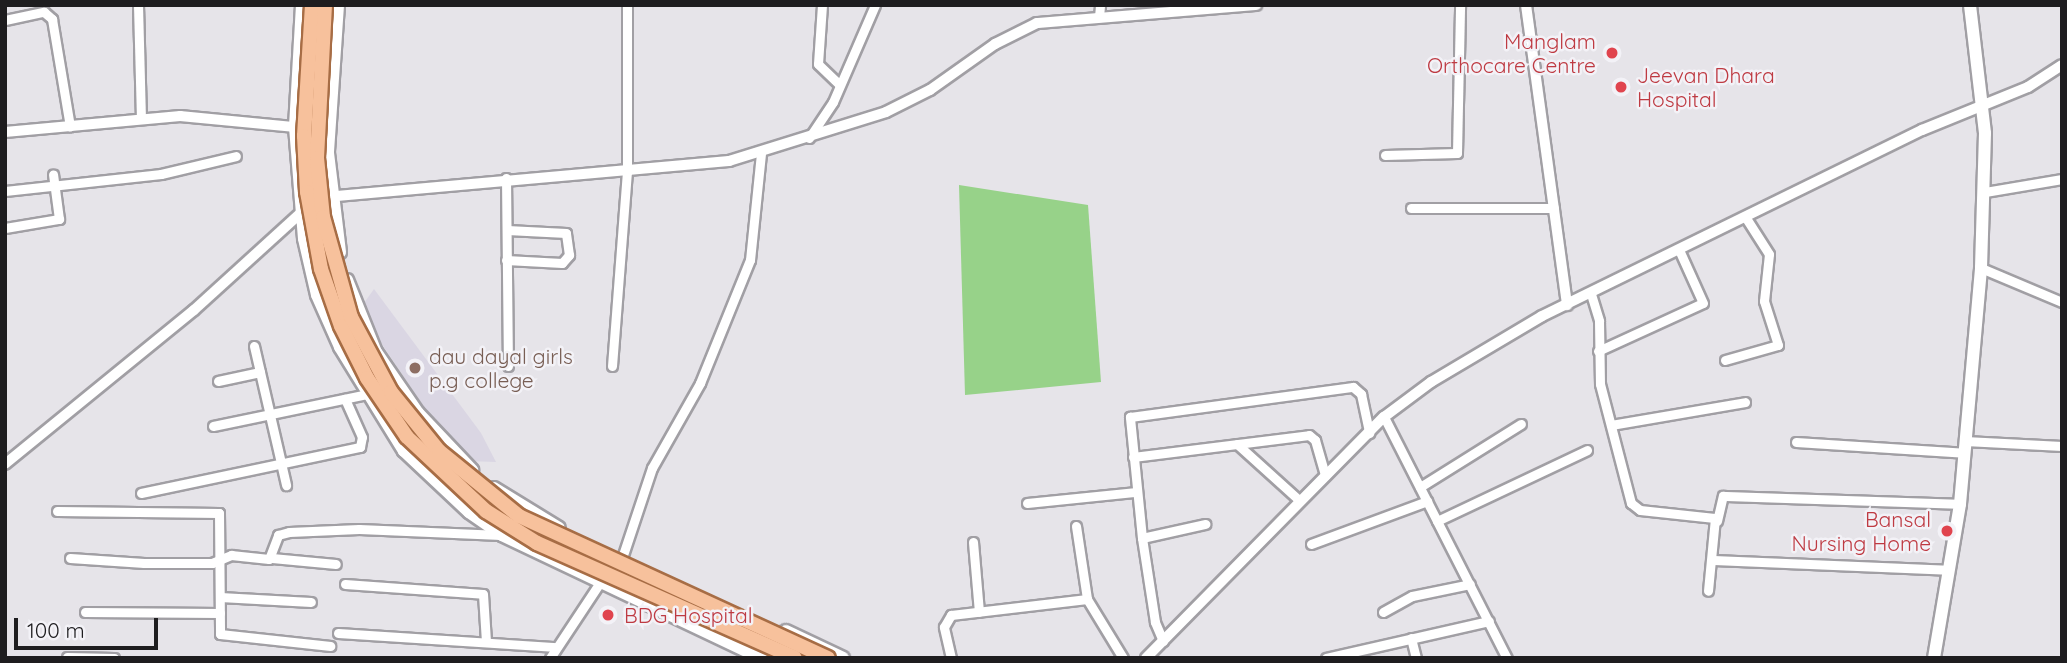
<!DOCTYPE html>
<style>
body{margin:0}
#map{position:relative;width:2067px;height:663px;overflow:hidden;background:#e6e4e9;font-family:Quicksand,sans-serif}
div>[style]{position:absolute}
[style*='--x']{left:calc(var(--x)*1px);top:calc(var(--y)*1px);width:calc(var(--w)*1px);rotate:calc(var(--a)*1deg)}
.built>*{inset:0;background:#dad6e3}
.green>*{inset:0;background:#97d289}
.roads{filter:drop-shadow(2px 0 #a19fa4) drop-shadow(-2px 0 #a19fa4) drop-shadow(0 2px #a19fa4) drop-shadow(0 -2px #a19fa4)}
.minor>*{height:9px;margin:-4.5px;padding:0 4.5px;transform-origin:4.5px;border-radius:4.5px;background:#fff}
.tertiary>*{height:10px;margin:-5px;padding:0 5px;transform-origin:5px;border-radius:5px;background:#fff}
.secondary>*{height:12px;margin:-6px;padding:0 6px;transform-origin:6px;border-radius:6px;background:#fff}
.bridges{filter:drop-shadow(2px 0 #a76d45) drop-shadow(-2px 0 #a76d45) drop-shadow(0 2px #a76d45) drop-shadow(0 -2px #a76d45)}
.primary-bridge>*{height:14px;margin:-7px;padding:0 7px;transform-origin:7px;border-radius:7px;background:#f7c19c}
.dots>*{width:19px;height:19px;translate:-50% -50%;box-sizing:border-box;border:4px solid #f3f2f7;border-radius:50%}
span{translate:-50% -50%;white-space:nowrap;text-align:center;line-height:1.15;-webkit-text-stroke:5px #f3f2f7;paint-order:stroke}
.health-label{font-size:21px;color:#be3a42}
.right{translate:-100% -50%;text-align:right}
.left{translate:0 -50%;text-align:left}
.education-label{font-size:21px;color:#785e54}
.frame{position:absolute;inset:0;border:7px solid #1e1d1f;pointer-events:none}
.scale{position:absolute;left:14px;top:618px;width:144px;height:32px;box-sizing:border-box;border:4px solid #1e1d1f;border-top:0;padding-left:9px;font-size:21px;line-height:24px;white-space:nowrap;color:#1e1d1f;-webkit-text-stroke:5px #f3f2f7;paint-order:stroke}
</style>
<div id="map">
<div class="built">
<i style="clip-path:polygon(374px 289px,481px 433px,496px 462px,466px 461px,424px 407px,359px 310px)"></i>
</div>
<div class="green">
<i style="clip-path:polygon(959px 185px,1088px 205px,1101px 382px,965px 395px)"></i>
</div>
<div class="roads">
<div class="minor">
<i style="--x:138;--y:5;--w:114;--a:88.5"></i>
<i style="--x:822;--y:5;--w:59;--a:93.9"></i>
<i style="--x:818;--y:64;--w:30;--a:44"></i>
<i style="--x:1099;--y:17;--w:12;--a:-85"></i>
<i style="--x:5;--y:20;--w:40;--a:-12"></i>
<i style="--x:44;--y:12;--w:11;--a:41"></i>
<i style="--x:52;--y:19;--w:109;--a:80.5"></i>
<i style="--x:809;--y:138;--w:43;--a:-56.3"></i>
<i style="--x:833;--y:102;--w:106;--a:-66.6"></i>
<i style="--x:1385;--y:155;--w:72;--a:-1.6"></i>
<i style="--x:1457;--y:153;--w:148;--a:-88.8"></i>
<i style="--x:506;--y:178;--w:188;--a:89.4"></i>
<i style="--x:5;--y:191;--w:157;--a:-6.2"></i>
<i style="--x:161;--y:174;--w:77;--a:-13.5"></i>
<i style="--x:1985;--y:192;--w:78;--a:-9.6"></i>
<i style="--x:1411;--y:208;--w:143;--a:0"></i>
<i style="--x:5;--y:228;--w:55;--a:-9.5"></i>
<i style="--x:59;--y:219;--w:45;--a:-97.6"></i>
<i style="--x:506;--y:260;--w:56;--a:3.1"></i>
<i style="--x:562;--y:263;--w:11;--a:-49"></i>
<i style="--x:569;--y:255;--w:22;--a:-98"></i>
<i style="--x:566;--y:233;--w:59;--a:-177.1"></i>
<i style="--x:1981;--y:268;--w:88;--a:22.8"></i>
<i style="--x:1591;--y:294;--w:28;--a:73"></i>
<i style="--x:1599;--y:321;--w:63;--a:89.1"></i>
<i style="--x:1600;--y:384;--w:123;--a:75.4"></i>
<i style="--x:1631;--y:503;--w:11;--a:38"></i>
<i style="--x:1640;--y:510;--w:75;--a:6.1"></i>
<i style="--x:1715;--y:518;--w:73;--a:95.5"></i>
<i style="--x:254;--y:346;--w:143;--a:77"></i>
<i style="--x:1598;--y:351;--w:115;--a:-24.6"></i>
<i style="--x:1703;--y:303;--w:56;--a:-114.3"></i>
<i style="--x:1725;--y:360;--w:55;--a:-15.8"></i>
<i style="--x:1778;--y:345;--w:46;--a:-107.7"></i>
<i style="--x:1764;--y:301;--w:47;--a:-83.9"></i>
<i style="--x:1769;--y:254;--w:43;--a:-122.6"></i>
<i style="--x:612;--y:366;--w:195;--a:-85.6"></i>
<i style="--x:627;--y:172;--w:167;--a:-90"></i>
<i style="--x:218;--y:381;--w:43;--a:-12.1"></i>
<i style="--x:1384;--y:417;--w:271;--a:63"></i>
<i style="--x:1611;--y:425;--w:136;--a:-9.7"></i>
<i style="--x:213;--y:426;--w:157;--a:-11.7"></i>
<i style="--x:1965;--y:441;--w:97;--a:3"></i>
<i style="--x:1796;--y:442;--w:168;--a:3.7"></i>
<i style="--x:1237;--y:444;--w:85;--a:42.1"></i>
<i style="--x:1133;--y:457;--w:177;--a:-7.1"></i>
<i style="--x:1309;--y:435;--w:8;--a:40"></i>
<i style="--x:1315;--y:440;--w:37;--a:74"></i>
<i style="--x:1420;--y:487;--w:119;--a:-32"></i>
<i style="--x:141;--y:493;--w:224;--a:-11.9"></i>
<i style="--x:360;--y:447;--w:10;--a:-79"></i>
<i style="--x:362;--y:437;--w:42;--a:-114.1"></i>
<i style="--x:1027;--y:503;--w:110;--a:-5.8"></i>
<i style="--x:57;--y:511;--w:162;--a:0.7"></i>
<i style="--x:219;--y:513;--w:121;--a:89.5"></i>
<i style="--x:220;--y:634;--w:111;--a:6.2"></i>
<i style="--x:1437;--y:521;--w:166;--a:-25.3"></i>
<i style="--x:1717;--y:521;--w:26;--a:-77"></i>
<i style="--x:1723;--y:496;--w:237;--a:1.9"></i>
<i style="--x:1076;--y:526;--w:74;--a:81.4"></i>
<i style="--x:1087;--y:599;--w:69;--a:58.6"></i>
<i style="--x:1142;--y:538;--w:65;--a:-12.5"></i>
<i style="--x:973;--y:542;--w:70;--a:85.1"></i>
<i style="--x:1311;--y:544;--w:124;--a:-20.3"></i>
<i style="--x:70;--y:558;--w:74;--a:3.9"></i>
<i style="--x:144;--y:563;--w:68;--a:0"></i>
<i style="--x:212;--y:563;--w:21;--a:-23"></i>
<i style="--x:231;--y:555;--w:38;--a:6"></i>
<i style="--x:269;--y:559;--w:26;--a:-69"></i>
<i style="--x:278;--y:535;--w:11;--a:-15"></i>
<i style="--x:289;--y:532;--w:70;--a:-2.5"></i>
<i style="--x:359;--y:529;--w:142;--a:2.4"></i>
<i style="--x:272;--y:558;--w:64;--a:5.4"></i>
<i style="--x:622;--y:558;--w:95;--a:-71.6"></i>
<i style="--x:652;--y:468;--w:98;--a:-60.5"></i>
<i style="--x:700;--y:383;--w:133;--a:-67.9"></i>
<i style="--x:750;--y:260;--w:107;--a:-84.1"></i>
<i style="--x:1712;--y:560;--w:237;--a:2.4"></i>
<i style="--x:345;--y:584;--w:138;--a:4.1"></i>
<i style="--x:483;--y:594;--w:48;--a:86.4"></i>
<i style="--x:220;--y:597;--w:91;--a:3.1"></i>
<i style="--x:85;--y:612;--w:135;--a:0.4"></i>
<i style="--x:1383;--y:612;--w:33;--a:-29"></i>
<i style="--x:1412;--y:596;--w:59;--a:-11.7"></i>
<i style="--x:338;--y:633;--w:219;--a:3.7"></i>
<i style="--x:1411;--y:638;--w:21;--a:76"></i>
<i style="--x:1163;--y:641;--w:21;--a:-113"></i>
<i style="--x:1155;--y:622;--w:85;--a:-98.8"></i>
<i style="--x:1142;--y:538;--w:122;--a:-95.7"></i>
<i style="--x:1130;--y:417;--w:225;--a:-7.7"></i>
<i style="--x:1353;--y:387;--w:11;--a:41"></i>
<i style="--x:1361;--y:394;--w:40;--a:78"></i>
<i style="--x:67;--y:657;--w:47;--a:1.2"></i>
<i style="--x:550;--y:658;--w:89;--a:-56.5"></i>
<i style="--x:951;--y:658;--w:32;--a:-103"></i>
<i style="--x:944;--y:627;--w:14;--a:-60"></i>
<i style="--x:951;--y:615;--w:137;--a:-6.7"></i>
<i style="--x:1326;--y:658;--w:167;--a:-12.8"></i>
</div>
<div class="tertiary">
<i style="--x:1526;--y:5;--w:303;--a:82.2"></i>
<i style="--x:5;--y:132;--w:176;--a:-5.2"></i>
<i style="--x:180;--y:116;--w:116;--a:5.5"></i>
<i style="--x:325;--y:197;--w:406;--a:-5.1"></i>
<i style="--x:729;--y:161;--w:164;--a:-17.3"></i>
<i style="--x:886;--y:112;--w:49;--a:-26.6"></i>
<i style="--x:930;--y:90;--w:80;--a:-35.3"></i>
<i style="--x:995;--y:44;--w:47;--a:-26.6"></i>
<i style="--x:1037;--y:23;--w:220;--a:-4.7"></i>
<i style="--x:5;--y:464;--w:244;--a:-39.2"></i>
<i style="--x:194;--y:310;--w:150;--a:-42.3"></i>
<i style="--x:1146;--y:658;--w:339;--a:-45.4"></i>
<i style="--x:1384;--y:417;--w:59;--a:-36.7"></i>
<i style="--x:1431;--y:382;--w:129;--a:-30.7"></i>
<i style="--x:1542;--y:316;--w:423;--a:-26.1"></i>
<i style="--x:1922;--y:130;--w:114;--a:-22.1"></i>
<i style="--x:2028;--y:87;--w:40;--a:-32.9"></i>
</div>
<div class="secondary">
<i style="--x:302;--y:5;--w:122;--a:93.3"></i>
<i style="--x:295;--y:127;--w:112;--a:85.4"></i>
<i style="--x:304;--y:239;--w:57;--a:76.9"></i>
<i style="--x:317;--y:295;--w:57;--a:66.1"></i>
<i style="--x:340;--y:347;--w:122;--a:58.4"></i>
<i style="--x:404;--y:451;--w:89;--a:43.2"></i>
<i style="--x:469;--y:512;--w:40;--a:34.9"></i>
<i style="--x:502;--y:535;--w:287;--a:25.4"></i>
<i style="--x:338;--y:5;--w:148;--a:93.9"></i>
<i style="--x:328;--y:153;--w:100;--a:83.1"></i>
<i style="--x:347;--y:280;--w:78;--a:68.1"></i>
<i style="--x:376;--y:352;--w:74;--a:55.5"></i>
<i style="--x:418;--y:413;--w:79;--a:46.5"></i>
<i style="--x:494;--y:488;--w:76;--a:31.6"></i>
<i style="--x:786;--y:631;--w:63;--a:25.3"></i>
<i style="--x:1934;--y:658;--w:156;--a:-80.4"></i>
<i style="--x:1960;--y:504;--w:237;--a:-84.9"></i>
<i style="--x:1981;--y:268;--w:135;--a:-88.3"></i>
<i style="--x:1985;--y:133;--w:129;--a:-96.7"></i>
</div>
</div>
<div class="bridges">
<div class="primary-bridge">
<i style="--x:312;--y:5;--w:131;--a:93.5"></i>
<i style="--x:304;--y:136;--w:56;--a:86.9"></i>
<i style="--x:307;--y:192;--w:78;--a:79.7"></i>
<i style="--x:321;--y:269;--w:60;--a:70.7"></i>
<i style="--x:341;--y:326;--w:58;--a:63.4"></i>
<i style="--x:367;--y:378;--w:71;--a:55.9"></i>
<i style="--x:407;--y:437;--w:108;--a:43.1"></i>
<i style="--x:486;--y:511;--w:60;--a:32.1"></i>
<i style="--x:537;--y:543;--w:282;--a:24"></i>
<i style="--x:325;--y:5;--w:153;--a:93"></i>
<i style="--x:317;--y:158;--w:59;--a:84.2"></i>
<i style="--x:323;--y:217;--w:104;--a:74.4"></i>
<i style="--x:351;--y:317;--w:85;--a:61.9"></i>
<i style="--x:391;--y:392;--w:76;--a:50.9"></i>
<i style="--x:439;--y:451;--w:103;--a:39.1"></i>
<i style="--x:519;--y:516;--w:340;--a:24.7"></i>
</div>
</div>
<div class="dots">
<i style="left:1612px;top:53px;background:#e0444e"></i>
<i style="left:1621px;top:87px;background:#e0444e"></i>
<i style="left:415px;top:368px;background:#8d6e63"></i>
<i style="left:1947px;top:531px;background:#e0444e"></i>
<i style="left:608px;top:615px;background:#e0444e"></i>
</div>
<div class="health-label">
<span class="right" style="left:1596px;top:53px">Manglam<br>Orthocare Centre</span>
<span class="left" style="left:1637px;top:87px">Jeevan Dhara<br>Hospital</span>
<span class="right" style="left:1931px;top:531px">Bansal<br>Nursing Home</span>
<span class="left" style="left:624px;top:615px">BDG Hospital</span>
</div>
<div class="education-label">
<span class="left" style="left:429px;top:368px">dau dayal girls<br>p.g college</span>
</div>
<div class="frame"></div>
<div class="scale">100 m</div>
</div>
